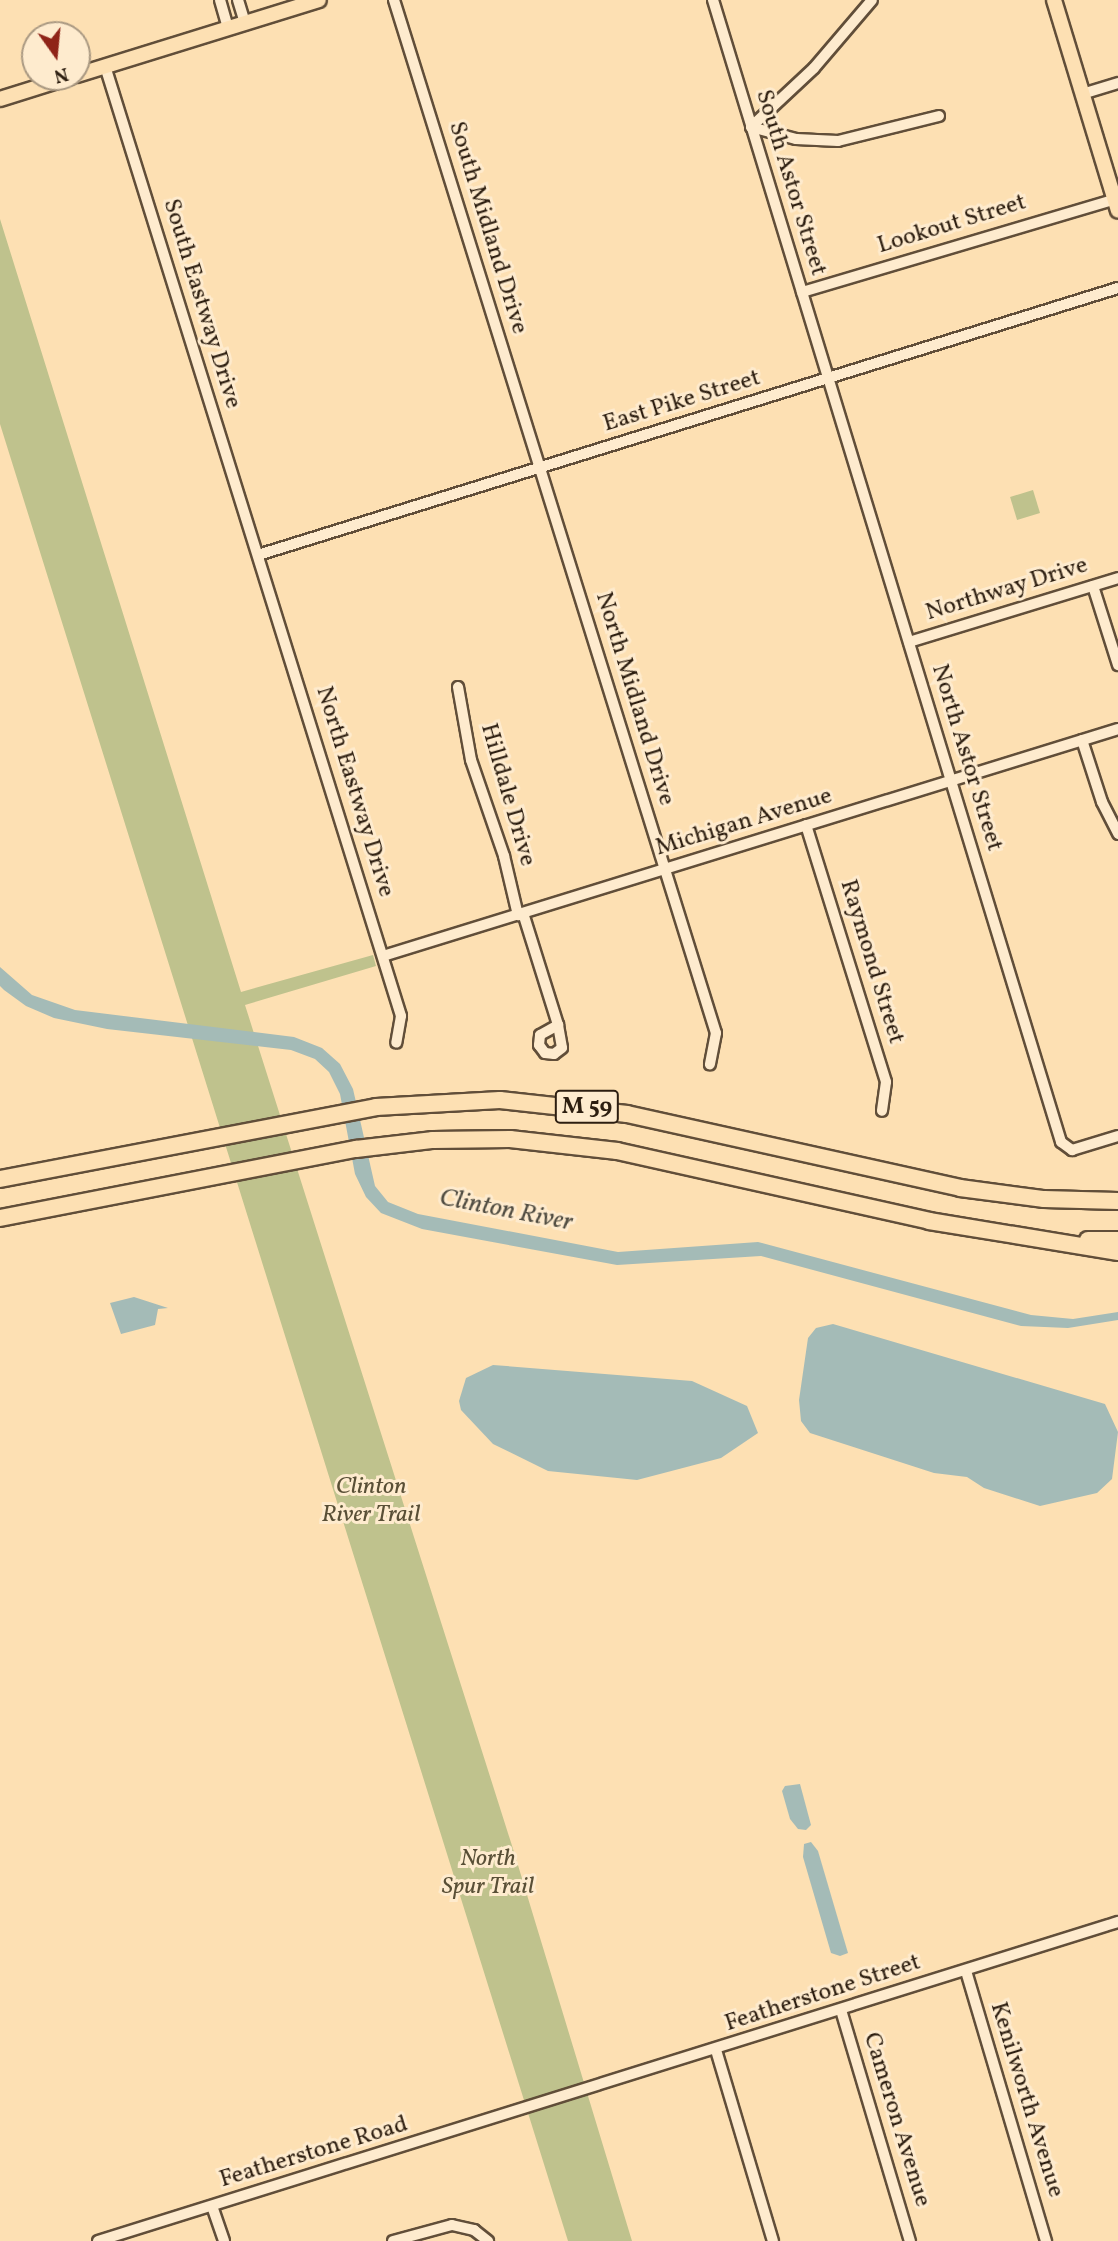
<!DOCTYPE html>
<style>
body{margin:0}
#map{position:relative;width:1118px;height:2241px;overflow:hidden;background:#fde0b3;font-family:Vollkorn,serif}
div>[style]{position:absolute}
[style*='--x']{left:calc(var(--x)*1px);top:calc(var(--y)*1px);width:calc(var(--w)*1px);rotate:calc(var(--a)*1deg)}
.green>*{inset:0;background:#bfc28d;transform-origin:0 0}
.water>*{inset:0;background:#a4bbb7}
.roads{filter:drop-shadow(2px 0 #614e39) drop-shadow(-2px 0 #614e39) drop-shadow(0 2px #614e39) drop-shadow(0 -2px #614e39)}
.minor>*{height:10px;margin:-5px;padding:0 5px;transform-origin:5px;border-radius:5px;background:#feebce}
.major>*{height:14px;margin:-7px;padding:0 7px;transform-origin:7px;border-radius:7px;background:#fde0b3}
.highway>*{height:16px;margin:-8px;padding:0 8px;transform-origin:8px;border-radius:8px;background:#fde0b3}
span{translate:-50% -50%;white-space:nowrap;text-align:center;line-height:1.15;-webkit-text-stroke:6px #feebce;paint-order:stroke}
.shield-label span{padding:2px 5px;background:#feebce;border:2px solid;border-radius:5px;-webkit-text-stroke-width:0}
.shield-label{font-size:23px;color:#2d1e10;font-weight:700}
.street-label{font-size:24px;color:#2d1e10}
.park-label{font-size:24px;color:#594f36;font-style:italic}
.water-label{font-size:26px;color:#514d42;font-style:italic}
.north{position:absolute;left:21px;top:21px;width:70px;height:70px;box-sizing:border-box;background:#feebce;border:2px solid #aa9982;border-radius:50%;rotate:165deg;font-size:19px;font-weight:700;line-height:28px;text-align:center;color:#2d1e10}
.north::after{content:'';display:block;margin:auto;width:24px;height:32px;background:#8f2418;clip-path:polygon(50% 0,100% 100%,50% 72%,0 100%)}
</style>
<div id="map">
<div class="green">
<i style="clip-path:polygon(0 219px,241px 992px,373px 955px,376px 966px,245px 1005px,514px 1852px,632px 2241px,568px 2241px,0 424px)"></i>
<i style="left:1033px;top:490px;width:24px;height:24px;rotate:73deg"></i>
</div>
<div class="water">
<i style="clip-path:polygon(0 967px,32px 995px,75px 1010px,294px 1037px,322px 1048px,340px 1064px,353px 1089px,375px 1186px,388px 1202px,418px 1214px,618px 1252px,758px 1242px,1031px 1315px,1073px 1319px,1118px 1312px,1118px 1320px,1068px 1328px,1021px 1326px,761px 1256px,617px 1265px,422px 1229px,381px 1213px,366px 1197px,355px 1174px,340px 1094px,329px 1072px,315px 1059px,291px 1050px,107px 1029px,54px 1018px,26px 1006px,4px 990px,0 986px)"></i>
<i style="clip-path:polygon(134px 1297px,168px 1308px,158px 1309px,155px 1325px,121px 1334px,110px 1303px)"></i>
<i style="clip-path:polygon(833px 1324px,1105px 1404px,1118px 1432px,1112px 1479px,1097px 1493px,1040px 1506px,984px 1488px,967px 1477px,934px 1473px,810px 1433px,801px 1421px,799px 1400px,808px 1338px,816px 1328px)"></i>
<i style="clip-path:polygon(493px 1365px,692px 1381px,747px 1406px,758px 1433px,721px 1458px,637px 1480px,548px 1471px,493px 1444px,461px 1410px,459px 1401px,466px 1378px)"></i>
<i style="clip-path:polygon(800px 1784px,811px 1825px,806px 1830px,798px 1829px,790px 1819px,782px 1791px,785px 1786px)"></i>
<i style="clip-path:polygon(811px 1842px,818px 1851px,848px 1953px,840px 1956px,831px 1953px,803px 1857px,804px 1844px)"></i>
</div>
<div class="roads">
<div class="minor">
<i style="--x:220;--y:0;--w:29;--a:74"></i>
<i style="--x:238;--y:0;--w:24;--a:73"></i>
<i style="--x:394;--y:0;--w:1082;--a:72.69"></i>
<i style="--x:716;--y:1033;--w:32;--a:101"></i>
<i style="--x:713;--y:0;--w:1194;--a:73.05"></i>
<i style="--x:1061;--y:1142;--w:14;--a:36"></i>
<i style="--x:1072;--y:1150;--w:48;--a:-16.9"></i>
<i style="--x:105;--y:66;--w:995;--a:72.69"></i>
<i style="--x:401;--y:1016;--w:27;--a:100"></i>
<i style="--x:1082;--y:94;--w:38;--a:-17"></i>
<i style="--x:751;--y:127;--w:47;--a:14.9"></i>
<i style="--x:796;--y:139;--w:42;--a:2.7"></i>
<i style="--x:838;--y:141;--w:104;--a:-13.9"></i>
<i style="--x:751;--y:127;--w:86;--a:-43.1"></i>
<i style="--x:814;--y:68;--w:89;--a:-49.5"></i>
<i style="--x:802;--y:292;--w:327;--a:-16.5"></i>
<i style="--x:258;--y:555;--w:900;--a:-17.25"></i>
<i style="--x:1093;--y:586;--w:83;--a:72.4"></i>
<i style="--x:909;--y:642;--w:219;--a:-17"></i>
<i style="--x:458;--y:687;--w:74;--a:79.9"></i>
<i style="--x:471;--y:760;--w:102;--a:71"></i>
<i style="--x:504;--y:856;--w:61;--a:76.7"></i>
<i style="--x:1082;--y:740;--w:65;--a:72.1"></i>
<i style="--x:1102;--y:802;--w:36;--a:63"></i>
<i style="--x:806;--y:825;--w:269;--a:72.7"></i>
<i style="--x:886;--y:1082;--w:29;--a:98"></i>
<i style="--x:523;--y:913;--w:117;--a:72.6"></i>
<i style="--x:383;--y:956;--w:769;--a:-17.16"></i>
<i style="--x:558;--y:1025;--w:23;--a:80"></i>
<i style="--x:562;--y:1048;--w:10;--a:143"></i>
<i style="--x:554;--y:1054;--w:9;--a:-174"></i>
<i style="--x:545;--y:1053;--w:10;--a:-127"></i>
<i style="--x:539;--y:1045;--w:10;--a:-84"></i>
<i style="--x:540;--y:1035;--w:21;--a:-29"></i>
<i style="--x:966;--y:1971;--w:282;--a:73.5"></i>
<i style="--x:841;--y:2010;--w:241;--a:73.4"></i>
<i style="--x:716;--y:2050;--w:199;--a:73.4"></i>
<i style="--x:212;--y:2206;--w:37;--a:71"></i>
<i style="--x:98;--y:2241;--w:1069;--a:-17.37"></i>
<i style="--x:393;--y:2241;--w:61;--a:-15.2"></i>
<i style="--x:452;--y:2225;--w:23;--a:13"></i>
<i style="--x:474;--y:2230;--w:18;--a:38"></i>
</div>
<div class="major">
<i style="--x:1054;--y:0;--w:220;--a:73.1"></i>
<i style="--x:77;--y:75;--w:253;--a:-17.2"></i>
<i style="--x:0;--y:99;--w:73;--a:-17.4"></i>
</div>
<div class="highway">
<i style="--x:0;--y:1179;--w:383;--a:-10.8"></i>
<i style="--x:376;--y:1107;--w:124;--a:-3.2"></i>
<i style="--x:500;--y:1100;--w:128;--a:6.3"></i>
<i style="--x:627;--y:1114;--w:341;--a:12.5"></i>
<i style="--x:960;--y:1188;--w:85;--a:7.5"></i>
<i style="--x:1044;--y:1199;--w:74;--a:1.5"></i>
<i style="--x:0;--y:1218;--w:363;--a:-11"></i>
<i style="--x:356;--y:1149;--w:78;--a:-6.7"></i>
<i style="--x:433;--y:1140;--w:77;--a:-0.7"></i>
<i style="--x:510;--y:1139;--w:108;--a:6.4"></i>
<i style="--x:617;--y:1151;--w:320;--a:12.6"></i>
<i style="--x:929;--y:1221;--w:192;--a:9.3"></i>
<i style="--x:1088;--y:1240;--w:30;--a:0"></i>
</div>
</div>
<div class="shield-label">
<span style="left:587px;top:1107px">M 59</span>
</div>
<div class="street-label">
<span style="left:790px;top:183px;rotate:73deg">South Astor Street</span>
<span style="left:952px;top:225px;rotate:-17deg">Lookout Street</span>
<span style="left:487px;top:228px;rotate:73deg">South Midland Drive</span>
<span style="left:201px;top:304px;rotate:73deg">South Eastway Drive</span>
<span style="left:682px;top:402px;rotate:-17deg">East Pike Street</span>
<span style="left:1007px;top:590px;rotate:-17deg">Northway Drive</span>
<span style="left:634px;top:699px;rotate:73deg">North Midland Drive</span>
<span style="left:966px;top:758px;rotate:73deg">North Astor Street</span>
<span style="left:354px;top:792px;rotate:73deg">North Eastway Drive</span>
<span style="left:507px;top:795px;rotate:74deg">Hilldale Drive</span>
<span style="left:744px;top:823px;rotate:-17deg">Michigan Avenue</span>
<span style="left:871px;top:962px;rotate:73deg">Raymond Street</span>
<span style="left:823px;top:1994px;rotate:-18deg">Featherstone Street</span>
<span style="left:1026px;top:2100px;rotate:73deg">Kenilworth Avenue</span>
<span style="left:896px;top:2120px;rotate:73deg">Cameron Avenue</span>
<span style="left:314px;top:2153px;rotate:-17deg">Featherstone Road</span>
</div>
<div class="park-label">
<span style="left:371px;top:1502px">Clinton<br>River Trail</span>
<span style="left:488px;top:1874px">North<br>Spur Trail</span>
</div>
<div class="water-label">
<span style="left:506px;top:1211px;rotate:11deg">Clinton River</span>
</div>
<div class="north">N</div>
</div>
